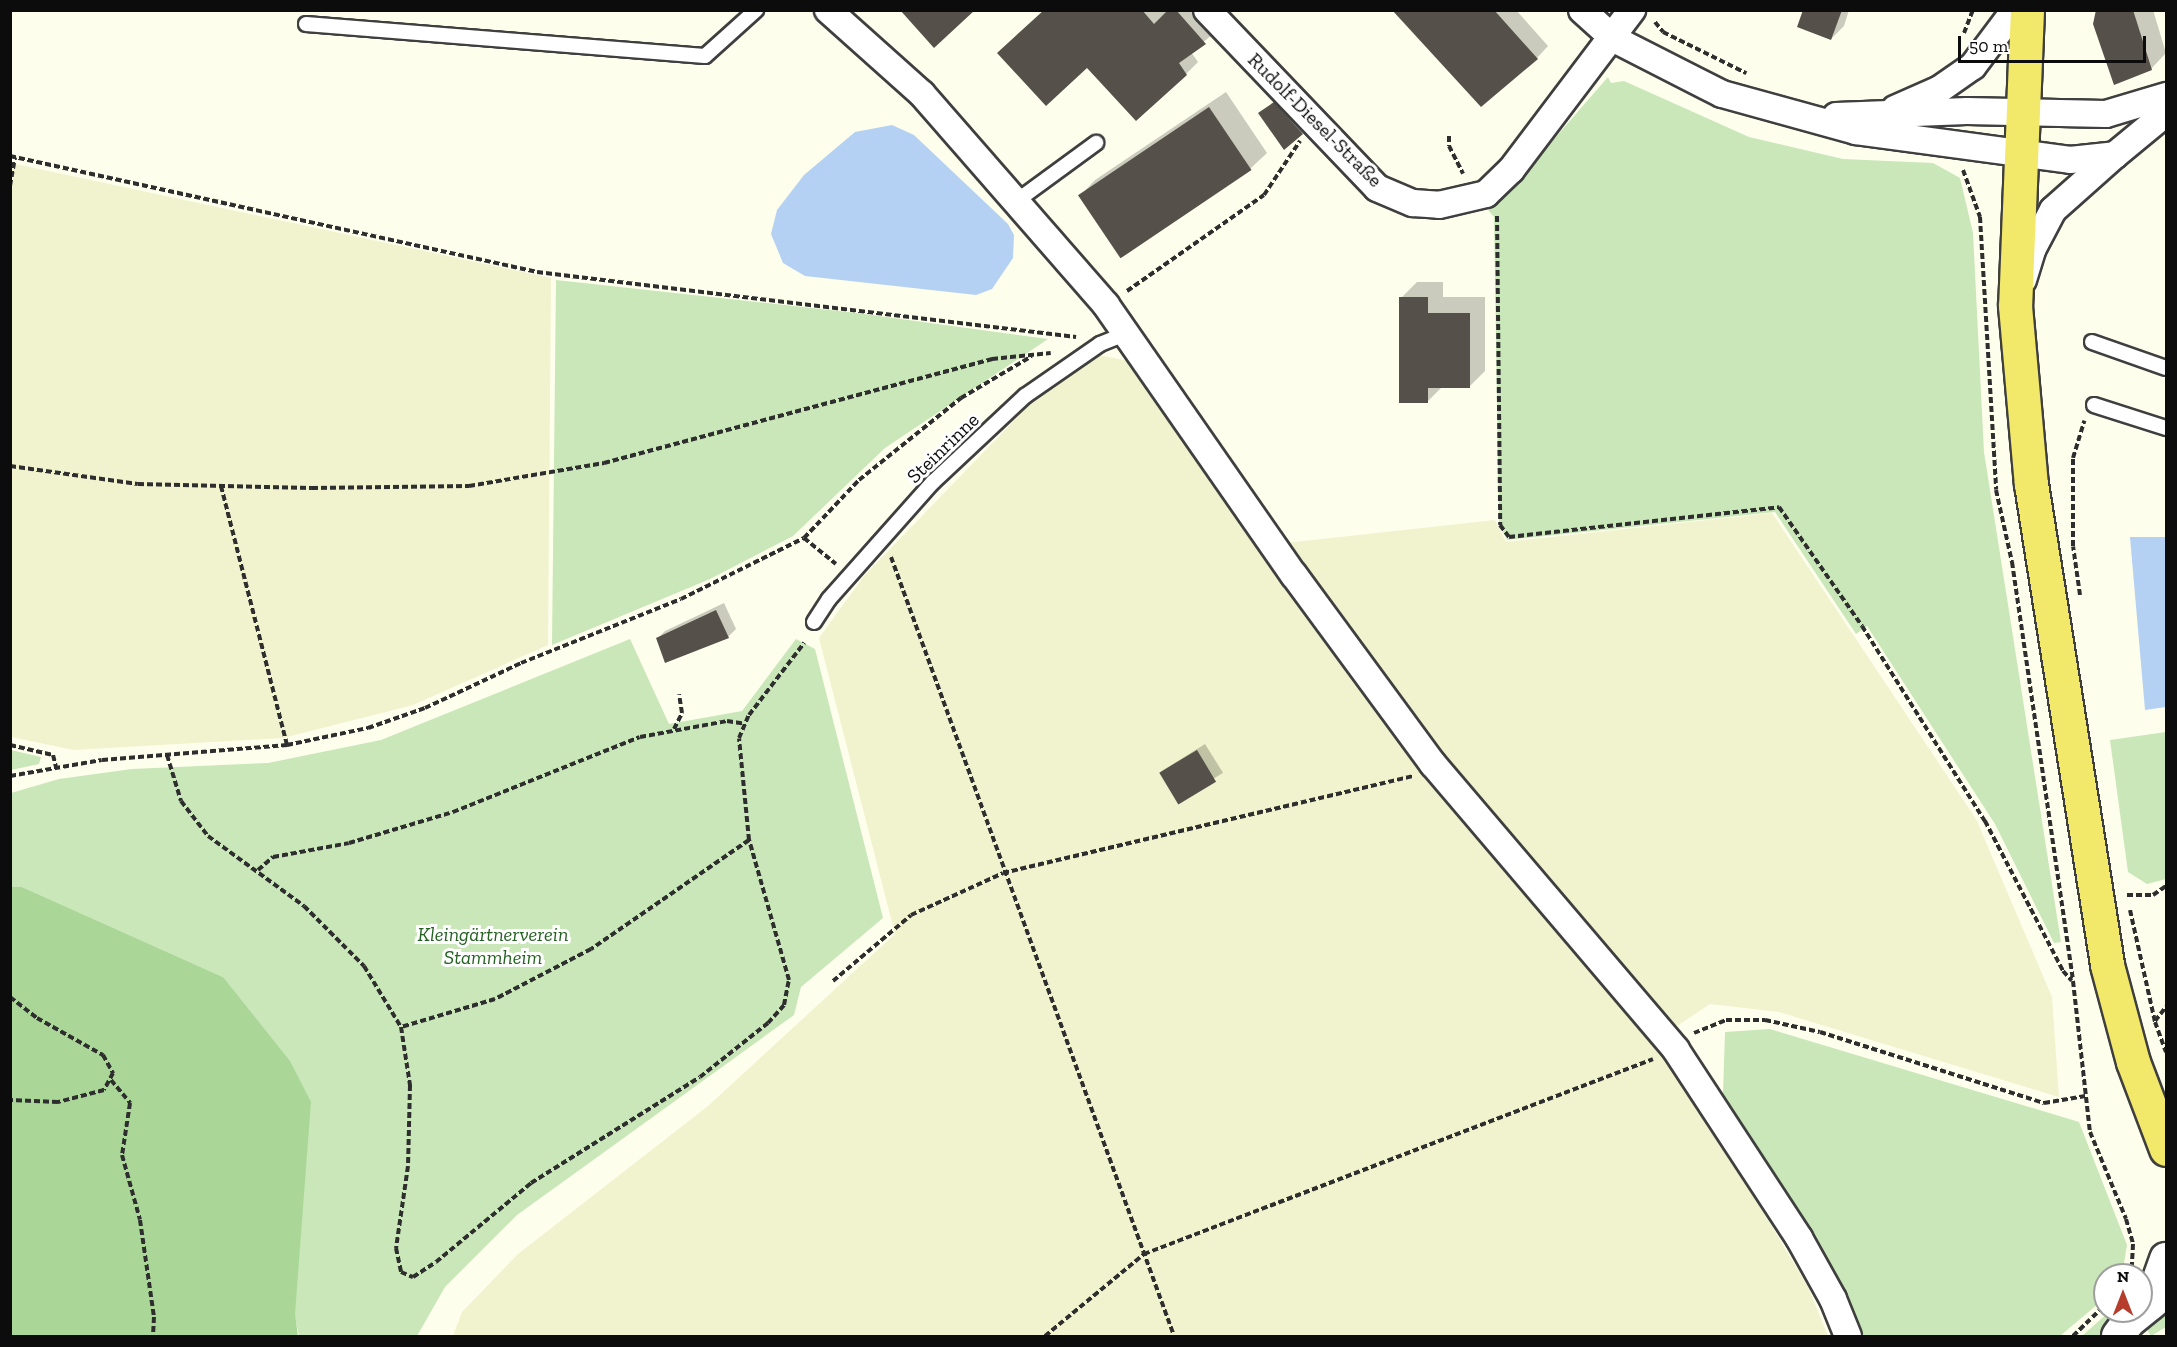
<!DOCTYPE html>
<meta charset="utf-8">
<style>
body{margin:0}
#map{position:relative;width:2177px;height:1347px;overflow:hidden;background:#fefeed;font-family:"Zilla Slab",serif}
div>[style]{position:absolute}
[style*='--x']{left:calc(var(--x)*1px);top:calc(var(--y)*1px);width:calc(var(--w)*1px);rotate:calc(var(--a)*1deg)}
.farmland>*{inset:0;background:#f0f3ce}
.green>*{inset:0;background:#c9e7b8}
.forest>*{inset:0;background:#aad798}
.water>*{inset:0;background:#b4d1f3}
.shadow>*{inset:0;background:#0003;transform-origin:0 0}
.building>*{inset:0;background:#555049;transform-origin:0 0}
.path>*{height:4px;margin-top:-2px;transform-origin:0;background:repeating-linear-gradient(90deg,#2e2e2e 0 6px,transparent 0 9px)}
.roads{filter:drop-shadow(2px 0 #3f3f3f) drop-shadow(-2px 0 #3f3f3f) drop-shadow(0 2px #3f3f3f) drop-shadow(0 -2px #3f3f3f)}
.service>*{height:14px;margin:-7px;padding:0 7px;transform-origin:7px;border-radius:7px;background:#fff}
.minor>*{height:26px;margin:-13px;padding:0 13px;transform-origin:13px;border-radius:13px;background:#fff}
.tertiary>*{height:32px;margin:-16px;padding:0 16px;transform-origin:16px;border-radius:16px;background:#fff}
.primary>*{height:33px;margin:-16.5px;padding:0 16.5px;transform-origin:16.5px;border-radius:16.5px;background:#f2e869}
span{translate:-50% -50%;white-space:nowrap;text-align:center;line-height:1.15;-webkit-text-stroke:6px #fff;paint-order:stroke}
.street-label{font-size:20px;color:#0c0c0c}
.park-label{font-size:20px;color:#236120;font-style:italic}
.frame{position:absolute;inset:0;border:12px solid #0c0c0c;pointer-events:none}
.north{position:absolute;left:2093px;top:1263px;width:60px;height:60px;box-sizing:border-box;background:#fff;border:2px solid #9e9e9e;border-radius:50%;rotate:0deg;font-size:16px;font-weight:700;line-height:24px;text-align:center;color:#0c0c0c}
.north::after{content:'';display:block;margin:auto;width:21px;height:27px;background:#b63c2b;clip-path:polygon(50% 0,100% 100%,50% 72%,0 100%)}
.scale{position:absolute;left:1958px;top:36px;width:188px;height:27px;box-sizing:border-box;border:3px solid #0c0c0c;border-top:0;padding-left:8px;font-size:18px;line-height:21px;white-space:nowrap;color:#0c0c0c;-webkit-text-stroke:4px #fff;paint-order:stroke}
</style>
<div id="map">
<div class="farmland">
<i style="clip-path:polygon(11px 163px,551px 278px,548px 645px,413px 705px,283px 738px,74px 750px,11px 737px)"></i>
<i style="clip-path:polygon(1099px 355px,1128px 361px,1266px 553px,1285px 543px,1495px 520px,1506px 542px,1772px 513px,1976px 819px,2052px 997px,2059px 1097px,1779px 1012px,1710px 1004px,1653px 1042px,1686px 1083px,1808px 1287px,1828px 1336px,453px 1336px,462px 1312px,518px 1254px,708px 1106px,895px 934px,819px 638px,864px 576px,1031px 403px)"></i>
</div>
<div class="green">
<i style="clip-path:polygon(1608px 77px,1611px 83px,1624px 81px,1749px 137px,1843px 159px,1933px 163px,1960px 178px,1973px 233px,1984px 452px,2061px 942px,2054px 943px,1995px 824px,1867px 626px,1856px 634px,1775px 512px,1507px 540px,1499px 524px,1494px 217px,1484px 205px,1520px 178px)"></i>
<i style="clip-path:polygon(556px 280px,857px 313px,1048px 339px,885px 448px,793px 536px,710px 579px,552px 645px)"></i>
<i style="clip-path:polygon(630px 639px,669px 724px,742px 711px,796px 639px,815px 649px,883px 918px,801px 987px,794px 1015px,517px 1215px,445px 1287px,417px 1336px,299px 1336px,223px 977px,22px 887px,11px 887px,11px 793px,59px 779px,132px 769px,268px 763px,381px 740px)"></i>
<i style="clip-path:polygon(2166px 732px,2166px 879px,2147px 884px,2128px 872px,2110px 740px)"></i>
<i style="clip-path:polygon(11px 750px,41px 757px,39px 764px,11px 770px)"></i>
<i style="clip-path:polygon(1770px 1029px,2079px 1122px,2127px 1245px,2122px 1275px,2105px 1275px,2105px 1298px,2060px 1336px,1860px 1336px,1841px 1292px,1723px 1095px,1725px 1032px)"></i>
<i style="clip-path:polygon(2166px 1304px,2166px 1327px,2151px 1336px,2142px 1322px)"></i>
<i style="clip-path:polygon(2110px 1311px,2115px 1311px,2116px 1319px,2100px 1336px,2082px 1336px)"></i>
</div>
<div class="forest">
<i style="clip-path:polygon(11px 887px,22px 887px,223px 977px,290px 1061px,311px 1102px,295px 1314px,298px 1336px,11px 1336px)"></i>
</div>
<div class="water">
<i style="clip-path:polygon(892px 125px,914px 135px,1008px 224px,1014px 235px,1013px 258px,992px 289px,976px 295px,805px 276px,783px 263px,771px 234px,777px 210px,804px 175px,855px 132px)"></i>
<i style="clip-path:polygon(2130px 537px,2166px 537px,2166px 707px,2145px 710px)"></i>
</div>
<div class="shadow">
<i style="clip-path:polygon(1045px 10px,1199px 10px,1217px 31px,1191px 52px,1198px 62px,1186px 74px,1087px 66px)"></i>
<i style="clip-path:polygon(1397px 10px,1516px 10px,1548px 46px,1537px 58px)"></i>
<i style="clip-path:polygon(1805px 10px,1849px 10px,1844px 26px,1831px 39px)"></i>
<i style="clip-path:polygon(2097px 10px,2153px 10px,2166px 53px,2151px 69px)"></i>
<i style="clip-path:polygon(1226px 92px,1267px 153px,1251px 168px,1123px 256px,1080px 196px,1095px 180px)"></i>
<i style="clip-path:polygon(1278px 99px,1305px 130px,1302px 133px,1264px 110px)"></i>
<i style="clip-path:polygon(1417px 282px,1443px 282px,1443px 297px,1485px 297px,1485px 371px,1469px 387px,1442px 387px,1427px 402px,1401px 298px)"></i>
<i style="clip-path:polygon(724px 603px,736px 629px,728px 637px,658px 638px,665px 631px)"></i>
<i style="left:1205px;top:744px;width:34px;height:52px;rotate:58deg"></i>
</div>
<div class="building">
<i style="clip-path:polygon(900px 10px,975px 10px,934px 48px)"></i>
<i style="clip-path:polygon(1044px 10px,1142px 10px,1154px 24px,1168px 10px,1176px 10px,1206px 44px,1179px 63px,1187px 75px,1136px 121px,1087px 68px,1046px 106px,997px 53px)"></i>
<i style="clip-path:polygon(1392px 10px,1494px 10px,1538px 59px,1481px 107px)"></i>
<i style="clip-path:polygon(1803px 10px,1842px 10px,1831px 40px,1797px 27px)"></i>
<i style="clip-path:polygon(2096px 10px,2133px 10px,2152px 70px,2114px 85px,2093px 24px)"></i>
<i style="clip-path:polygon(1274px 102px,1303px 134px,1284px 150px,1258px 113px)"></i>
<i style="left:1209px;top:107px;width:76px;height:158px;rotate:56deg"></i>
<i style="clip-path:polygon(1399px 297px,1428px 297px,1428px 313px,1470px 313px,1470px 388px,1428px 388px,1428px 403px,1399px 403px)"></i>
<i style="clip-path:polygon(716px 610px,729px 638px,665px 663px,656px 638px)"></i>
<i style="left:1197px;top:750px;width:37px;height:44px;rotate:59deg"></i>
</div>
<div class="path">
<i style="--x:1655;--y:22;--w:13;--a:51"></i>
<i style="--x:1663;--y:32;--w:93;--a:26.3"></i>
<i style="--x:1964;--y:33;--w:25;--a:-69"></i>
<i style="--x:1449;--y:136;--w:10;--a:90"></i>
<i style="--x:1449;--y:146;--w:31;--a:63"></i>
<i style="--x:10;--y:156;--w:540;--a:12.41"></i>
<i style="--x:537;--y:272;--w:543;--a:6.88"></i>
<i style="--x:1963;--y:170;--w:50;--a:70.1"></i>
<i style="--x:1980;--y:217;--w:273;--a:86.6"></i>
<i style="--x:1996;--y:490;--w:74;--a:77.5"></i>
<i style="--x:2012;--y:562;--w:423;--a:81.7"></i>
<i style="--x:2073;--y:981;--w:152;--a:83.6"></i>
<i style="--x:2090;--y:1132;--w:94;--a:67.5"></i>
<i style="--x:2126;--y:1219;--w:26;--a:74"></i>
<i style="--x:2133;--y:1244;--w:22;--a:93"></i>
<i style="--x:10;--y:186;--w:29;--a:-80"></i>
<i style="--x:1497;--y:216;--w:309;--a:89.4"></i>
<i style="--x:1500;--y:525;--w:15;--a:53"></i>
<i style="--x:1509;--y:537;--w:272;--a:-6.3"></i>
<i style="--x:1779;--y:507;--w:145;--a:55.1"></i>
<i style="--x:1862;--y:626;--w:231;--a:57.8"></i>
<i style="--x:1985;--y:821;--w:169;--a:62.5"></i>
<i style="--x:2063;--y:971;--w:13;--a:48"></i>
<i style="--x:1127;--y:291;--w:167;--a:-35"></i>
<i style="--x:1264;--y:195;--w:65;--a:-56.3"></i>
<i style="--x:10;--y:466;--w:129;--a:8"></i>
<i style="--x:138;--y:484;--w:174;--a:1.3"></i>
<i style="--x:312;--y:488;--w:157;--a:-0.7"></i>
<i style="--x:469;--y:486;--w:137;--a:-9.7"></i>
<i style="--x:604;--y:463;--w:402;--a:-15"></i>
<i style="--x:992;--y:359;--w:59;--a:-5.8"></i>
<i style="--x:221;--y:486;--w:267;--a:75.7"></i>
<i style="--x:804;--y:538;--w:41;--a:39.1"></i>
<i style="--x:891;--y:557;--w:829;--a:70.03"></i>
<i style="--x:2080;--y:595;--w:49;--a:-98.1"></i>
<i style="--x:2073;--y:546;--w:88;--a:-90"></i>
<i style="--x:2073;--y:458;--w:39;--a:-73"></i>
<i style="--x:674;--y:729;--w:18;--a:-63"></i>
<i style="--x:682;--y:713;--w:19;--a:-99"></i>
<i style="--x:10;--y:745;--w:44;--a:13.1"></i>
<i style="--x:53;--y:755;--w:12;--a:76"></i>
<i style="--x:167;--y:755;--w:48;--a:73.1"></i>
<i style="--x:181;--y:801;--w:44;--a:52.4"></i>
<i style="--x:208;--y:836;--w:119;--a:36.1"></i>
<i style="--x:304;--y:906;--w:85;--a:45"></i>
<i style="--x:364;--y:966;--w:71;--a:58.8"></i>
<i style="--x:10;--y:776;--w:93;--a:-9.9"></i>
<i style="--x:102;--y:760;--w:186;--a:-4.6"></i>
<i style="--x:287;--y:745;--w:83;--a:-11.9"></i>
<i style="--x:368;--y:728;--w:60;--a:-19.3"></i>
<i style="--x:425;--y:708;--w:106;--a:-25.1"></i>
<i style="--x:521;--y:663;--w:172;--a:-21.8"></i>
<i style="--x:681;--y:599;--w:137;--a:-26.4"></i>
<i style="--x:804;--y:538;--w:80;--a:-46.5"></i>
<i style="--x:859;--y:480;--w:131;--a:-38.8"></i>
<i style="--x:961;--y:398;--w:82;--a:-30.6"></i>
<i style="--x:749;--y:840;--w:192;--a:145.4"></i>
<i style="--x:591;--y:949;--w:108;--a:152.5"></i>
<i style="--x:495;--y:999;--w:98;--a:163.4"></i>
<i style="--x:401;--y:1027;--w:59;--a:81.2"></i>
<i style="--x:410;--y:1085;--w:81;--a:91.4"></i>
<i style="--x:408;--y:1166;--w:83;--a:98.3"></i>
<i style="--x:396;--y:1248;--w:25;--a:78"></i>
<i style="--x:401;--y:1272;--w:13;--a:23"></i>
<i style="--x:413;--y:1277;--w:27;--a:-33"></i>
<i style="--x:436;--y:1262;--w:124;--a:-39.7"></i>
<i style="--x:531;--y:1183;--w:199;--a:-32.1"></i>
<i style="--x:700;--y:1077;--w:87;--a:-38.5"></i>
<i style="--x:768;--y:1023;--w:24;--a:-48"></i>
<i style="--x:784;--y:1005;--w:25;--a:-79"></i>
<i style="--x:789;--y:980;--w:146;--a:-105.9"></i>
<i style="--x:749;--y:840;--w:102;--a:-95.6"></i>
<i style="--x:739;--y:738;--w:25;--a:-67"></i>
<i style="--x:749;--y:715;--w:91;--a:-52.6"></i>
<i style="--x:258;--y:870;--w:20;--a:-41"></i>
<i style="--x:273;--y:857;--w:77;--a:-10.4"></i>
<i style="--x:349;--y:843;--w:109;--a:-16.6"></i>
<i style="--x:453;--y:812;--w:201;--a:-21.9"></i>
<i style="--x:640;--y:737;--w:88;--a:-10.4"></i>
<i style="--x:727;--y:721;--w:18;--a:9"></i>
<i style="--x:2127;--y:895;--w:26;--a:0"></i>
<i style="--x:2153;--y:895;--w:16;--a:-35"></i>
<i style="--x:2130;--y:910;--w:115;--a:77.4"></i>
<i style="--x:2155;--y:1022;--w:32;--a:70"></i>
<i style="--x:833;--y:981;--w:102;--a:-40.2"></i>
<i style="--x:911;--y:915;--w:101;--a:-24.5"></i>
<i style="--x:1003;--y:873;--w:421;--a:-13.3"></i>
<i style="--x:10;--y:997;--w:34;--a:38"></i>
<i style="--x:37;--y:1018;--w:76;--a:29.3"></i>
<i style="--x:103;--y:1055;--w:21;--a:61"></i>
<i style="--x:113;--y:1073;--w:19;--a:118"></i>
<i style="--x:104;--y:1090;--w:48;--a:165.4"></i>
<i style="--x:58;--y:1102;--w:48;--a:-177.6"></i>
<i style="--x:2155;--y:1021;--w:18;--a:-52"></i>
<i style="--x:1694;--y:1033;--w:35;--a:-22"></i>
<i style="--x:1726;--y:1020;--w:39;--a:0"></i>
<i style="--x:1765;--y:1020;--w:56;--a:12.3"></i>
<i style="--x:1820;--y:1032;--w:235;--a:17.6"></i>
<i style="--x:2044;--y:1103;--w:42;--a:-9.7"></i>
<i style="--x:111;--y:1080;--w:30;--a:50"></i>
<i style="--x:130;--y:1103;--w:53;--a:98.7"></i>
<i style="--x:122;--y:1155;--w:67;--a:74.5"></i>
<i style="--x:140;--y:1220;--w:98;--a:81.8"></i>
<i style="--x:154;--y:1317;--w:19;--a:93"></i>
<i style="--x:1045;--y:1336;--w:129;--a:-39.6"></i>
<i style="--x:1144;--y:1254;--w:545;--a:-20.96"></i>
<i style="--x:2073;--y:1336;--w:37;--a:-44"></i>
</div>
<div class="roads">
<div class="service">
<i style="--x:306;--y:24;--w:400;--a:4.6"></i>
<i style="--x:705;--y:56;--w:69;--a:-42"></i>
<i style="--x:1018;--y:200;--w:97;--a:-36.2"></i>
<i style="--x:2092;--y:342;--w:78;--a:19.4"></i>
<i style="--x:2094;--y:405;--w:76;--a:17.7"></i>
<i style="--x:814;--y:622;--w:27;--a:-57"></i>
<i style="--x:829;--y:599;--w:157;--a:-48.4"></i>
<i style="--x:933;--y:482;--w:126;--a:-43.1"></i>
<i style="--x:1025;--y:396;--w:91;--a:-34.7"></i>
<i style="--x:1100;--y:344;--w:29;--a:-22"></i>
</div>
<div class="minor">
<i style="--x:828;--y:10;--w:126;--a:41.8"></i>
<i style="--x:922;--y:94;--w:280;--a:48.9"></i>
<i style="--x:1106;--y:305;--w:329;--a:55.2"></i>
<i style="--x:1294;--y:575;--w:235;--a:53.7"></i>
<i style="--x:1433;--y:764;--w:375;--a:49.6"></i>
<i style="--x:1676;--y:1050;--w:225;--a:56.8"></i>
<i style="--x:1799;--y:1238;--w:70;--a:60.9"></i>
<i style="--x:1833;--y:1299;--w:40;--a:68"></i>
<i style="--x:1207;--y:10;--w:246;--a:46.3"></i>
<i style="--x:1377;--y:188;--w:39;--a:23"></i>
<i style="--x:1413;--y:203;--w:26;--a:4"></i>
<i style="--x:1439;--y:205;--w:48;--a:-13.2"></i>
<i style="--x:1486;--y:194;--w:35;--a:-44"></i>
<i style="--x:1511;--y:170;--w:201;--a:-52.9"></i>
<i style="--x:1582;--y:10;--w:43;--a:42.2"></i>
<i style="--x:1614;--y:39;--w:121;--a:27"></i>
<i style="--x:1722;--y:94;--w:139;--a:15.4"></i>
<i style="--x:1856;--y:131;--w:216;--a:7.7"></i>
<i style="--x:2070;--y:160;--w:45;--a:-6.3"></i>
<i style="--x:2115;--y:155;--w:66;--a:-39.5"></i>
<i style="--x:1895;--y:109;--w:49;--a:-24"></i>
<i style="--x:1940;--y:89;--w:40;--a:-34.9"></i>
<i style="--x:1973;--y:66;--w:70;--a:-53.1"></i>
<i style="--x:1836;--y:116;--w:131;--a:-2.2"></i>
<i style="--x:1967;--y:111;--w:139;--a:1.2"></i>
<i style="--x:2106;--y:114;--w:63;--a:-16.7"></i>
<i style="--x:2023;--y:280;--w:31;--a:-73"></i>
<i style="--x:2032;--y:250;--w:45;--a:-62.3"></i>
<i style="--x:2053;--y:210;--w:83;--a:-41.6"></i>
</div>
<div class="tertiary">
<i style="--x:2150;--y:1304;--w:48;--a:-70.4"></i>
<i style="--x:2118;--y:1336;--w:19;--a:-54"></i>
<i style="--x:2129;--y:1321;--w:48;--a:-39"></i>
</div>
<div class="primary">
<i style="--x:2027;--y:10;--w:296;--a:92.3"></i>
<i style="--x:2015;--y:306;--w:179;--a:84.9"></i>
<i style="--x:2031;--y:484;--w:487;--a:81"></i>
<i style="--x:2107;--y:965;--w:100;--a:75"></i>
<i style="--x:2133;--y:1062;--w:93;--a:69.2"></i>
</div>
</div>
<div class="street-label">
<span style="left:1315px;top:120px;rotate:45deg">Rudolf-Diesel-Straße</span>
<span style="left:943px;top:448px;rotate:-44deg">Steinrinne</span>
</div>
<div class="park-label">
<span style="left:493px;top:946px">Kleingärtnerverein<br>Stammheim</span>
</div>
<div class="frame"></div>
<div class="north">N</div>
<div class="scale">50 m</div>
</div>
